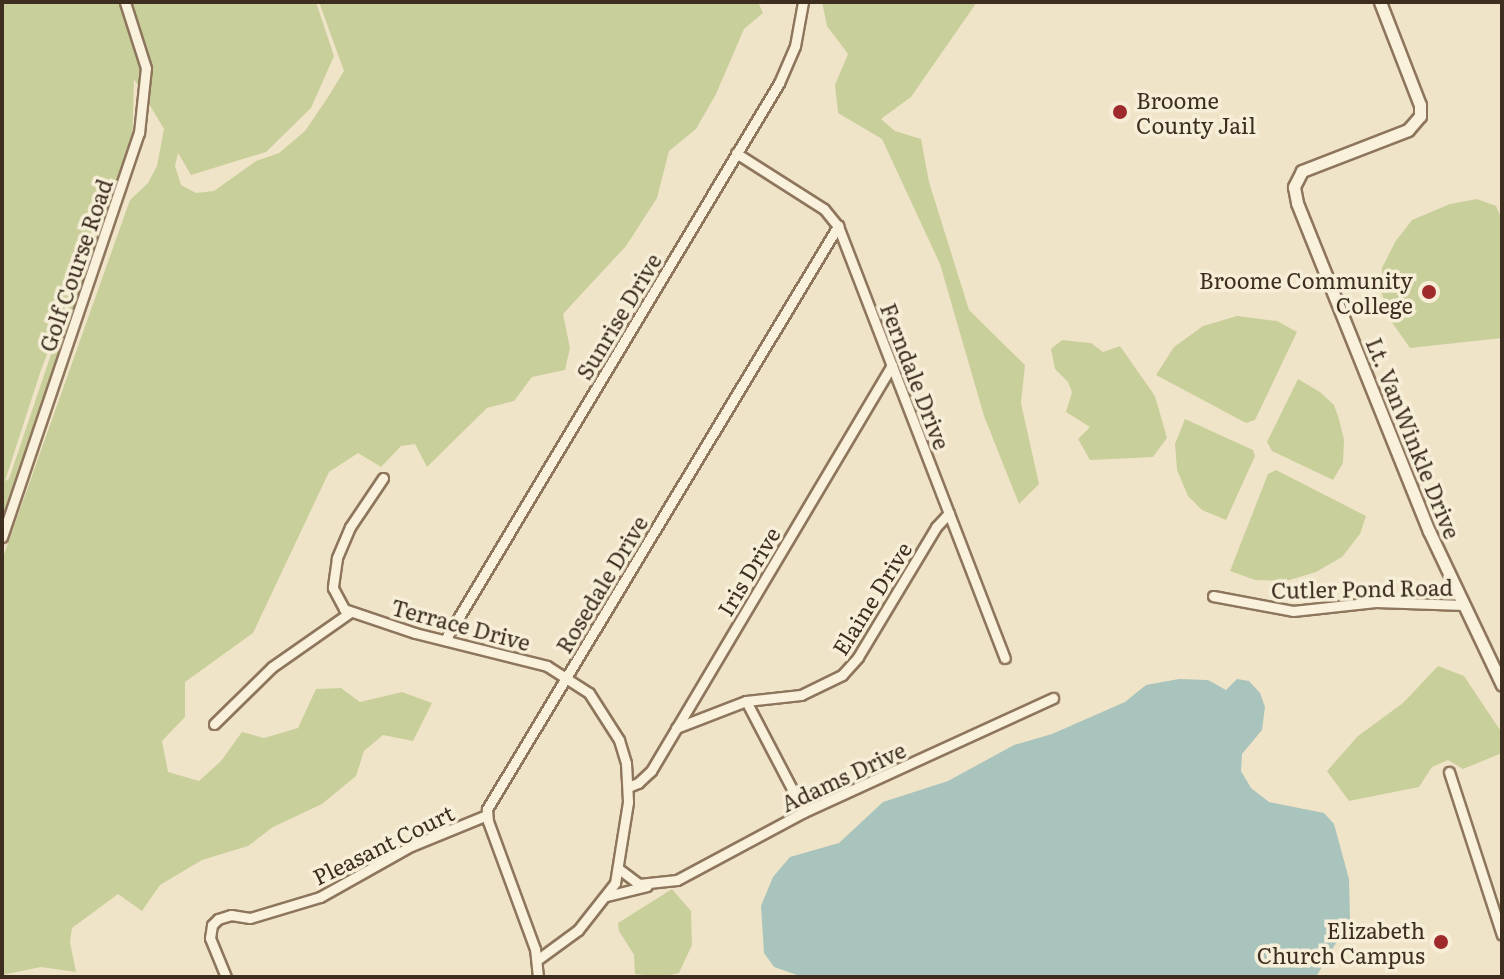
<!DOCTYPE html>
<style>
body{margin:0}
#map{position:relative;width:1504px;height:979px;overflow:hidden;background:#f0e4c8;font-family:Literata,serif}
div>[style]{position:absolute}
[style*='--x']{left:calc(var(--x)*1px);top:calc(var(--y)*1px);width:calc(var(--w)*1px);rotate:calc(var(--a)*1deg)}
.green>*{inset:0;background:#c9cf9b}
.water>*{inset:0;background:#a9c4bc}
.roads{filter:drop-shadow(2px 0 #8d765c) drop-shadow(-2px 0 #8d765c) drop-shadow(0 2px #8d765c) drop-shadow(0 -2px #8d765c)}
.minor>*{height:9px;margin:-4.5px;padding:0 4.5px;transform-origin:4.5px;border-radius:4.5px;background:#faf1dc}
.tertiary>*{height:11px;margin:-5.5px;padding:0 5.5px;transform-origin:5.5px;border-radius:5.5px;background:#faf1dc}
.dots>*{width:22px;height:22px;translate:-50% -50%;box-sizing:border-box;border:4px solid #f7eed8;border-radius:50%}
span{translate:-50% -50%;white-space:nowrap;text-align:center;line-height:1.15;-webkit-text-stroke:7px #f7eed8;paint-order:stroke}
.poi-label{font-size:22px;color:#3d2e20}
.left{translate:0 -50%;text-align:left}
.right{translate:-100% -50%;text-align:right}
.street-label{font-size:22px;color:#3d2e20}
.frame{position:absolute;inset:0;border:4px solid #3d2e20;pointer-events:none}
</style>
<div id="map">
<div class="green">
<i style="clip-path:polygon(evenodd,2px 2px,316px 2px,334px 56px,311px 108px,266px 152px,191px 175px,178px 153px,175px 166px,181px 185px,196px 193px,214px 191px,256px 161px,279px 153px,305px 131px,328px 97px,344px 71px,319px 2px,758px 2px,763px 13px,744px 29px,716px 94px,696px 129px,669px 151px,657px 198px,626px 246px,563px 314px,570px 348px,565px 370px,532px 377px,514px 401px,487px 408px,427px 467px,415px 444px,401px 446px,381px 467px,358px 453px,329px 472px,253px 633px,185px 682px,185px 717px,162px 741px,168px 772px,199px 781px,221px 761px,242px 732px,264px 738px,298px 728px,316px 689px,341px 688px,360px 702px,402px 692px,432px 703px,413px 741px,383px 735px,364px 751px,356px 776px,322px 804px,273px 827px,248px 846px,202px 860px,160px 885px,142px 911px,118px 894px,72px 928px,70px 942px,76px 972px,41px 967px,2px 975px,2px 560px,130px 200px,148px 183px,157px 166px,164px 129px,134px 79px,132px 151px,2px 524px,2px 2px,75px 283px,9px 479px,5px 481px,41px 370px,75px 283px)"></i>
<i style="clip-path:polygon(822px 2px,977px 2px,911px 97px,881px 119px,895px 131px,921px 139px,929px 182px,969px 310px,1025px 365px,1021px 403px,1039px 484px,1019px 504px,984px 416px,940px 264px,882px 139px,838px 113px,835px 85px,848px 54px,827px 26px)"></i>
<i style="clip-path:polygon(1477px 199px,1496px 206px,1502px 219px,1502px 338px,1410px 348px,1391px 321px,1382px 294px,1382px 268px,1395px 242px,1412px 220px,1450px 204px)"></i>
<i style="clip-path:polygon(1237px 316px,1277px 321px,1297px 332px,1255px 420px,1246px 423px,1156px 375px,1174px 347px,1203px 326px)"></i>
<i style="clip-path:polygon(1062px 340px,1091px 343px,1103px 352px,1120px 346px,1155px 396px,1167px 438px,1153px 457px,1090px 460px,1078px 439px,1090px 427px,1066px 412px,1072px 392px,1068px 382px,1055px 369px,1051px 349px)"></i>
<i style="clip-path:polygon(1298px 379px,1320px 392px,1334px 405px,1339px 419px,1344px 440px,1343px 463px,1333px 480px,1272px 451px,1267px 442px)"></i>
<i style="clip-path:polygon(1185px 419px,1253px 450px,1255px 456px,1226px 520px,1202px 510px,1188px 496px,1177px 470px,1175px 444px)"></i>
<i style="clip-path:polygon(1276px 470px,1366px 516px,1360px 534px,1342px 557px,1316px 572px,1286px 581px,1255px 580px,1230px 571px,1268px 474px)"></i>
<i style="clip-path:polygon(1438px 666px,1464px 676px,1502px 733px,1502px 753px,1463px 769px,1448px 760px,1432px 767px,1419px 787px,1349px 801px,1327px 771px,1358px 736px,1403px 703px)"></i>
<i style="clip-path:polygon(672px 889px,691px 911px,692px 945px,679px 973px,662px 977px,635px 974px,634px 955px,619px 931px,618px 923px)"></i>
</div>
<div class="water">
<i style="clip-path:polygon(1179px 679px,1208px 680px,1226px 690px,1237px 679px,1249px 681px,1260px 693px,1265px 707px,1262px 730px,1242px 754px,1241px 771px,1251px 788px,1269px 802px,1324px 813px,1334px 824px,1349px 879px,1350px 919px,1316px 977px,803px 977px,774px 967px,764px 953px,761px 906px,773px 877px,790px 857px,839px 843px,883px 802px,948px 781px,1014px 745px,1052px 734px,1125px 702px,1146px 685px)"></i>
</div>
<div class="roads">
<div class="minor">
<i style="--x:736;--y:153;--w:104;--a:32.5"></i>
<i style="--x:824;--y:209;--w:22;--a:51"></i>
<i style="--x:838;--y:226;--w:463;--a:68.9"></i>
<i style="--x:383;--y:478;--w:59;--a:124"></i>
<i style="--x:350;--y:527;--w:34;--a:113"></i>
<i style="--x:337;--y:558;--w:30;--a:98"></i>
<i style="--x:333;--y:588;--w:24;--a:62"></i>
<i style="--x:344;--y:609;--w:75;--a:18.7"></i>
<i style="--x:415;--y:633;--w:136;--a:14"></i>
<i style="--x:547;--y:666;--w:50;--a:32.7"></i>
<i style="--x:589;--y:693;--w:56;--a:57.4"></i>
<i style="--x:619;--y:740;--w:24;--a:73"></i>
<i style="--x:626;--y:763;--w:39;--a:87"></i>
<i style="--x:628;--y:802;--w:82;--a:99.1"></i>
<i style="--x:615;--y:883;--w:60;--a:128.2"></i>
<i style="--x:578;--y:930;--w:51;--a:143.8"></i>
<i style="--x:2;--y:537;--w:427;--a:-71.3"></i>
<i style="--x:139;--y:133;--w:65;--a:-83.9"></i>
<i style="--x:146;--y:68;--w:69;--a:-107.7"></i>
<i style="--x:1213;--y:596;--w:81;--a:10.6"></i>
<i style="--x:1293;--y:611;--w:83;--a:-6.2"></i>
<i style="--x:1376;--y:602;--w:88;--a:2"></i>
<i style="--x:445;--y:640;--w:649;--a:-59.05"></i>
<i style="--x:779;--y:83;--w:40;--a:-66.6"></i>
<i style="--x:795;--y:46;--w:45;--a:-79.7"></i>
<i style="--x:746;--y:701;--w:125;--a:62.4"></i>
<i style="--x:214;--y:724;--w:81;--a:-44.5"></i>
<i style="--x:272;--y:667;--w:94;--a:-35"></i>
<i style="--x:676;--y:728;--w:75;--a:-21.1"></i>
<i style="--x:746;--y:701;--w:55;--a:-6.2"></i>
<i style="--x:801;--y:695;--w:46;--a:-26"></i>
<i style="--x:842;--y:675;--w:24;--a:-48"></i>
<i style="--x:858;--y:657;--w:152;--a:-59"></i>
<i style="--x:936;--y:527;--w:19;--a:-47"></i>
<i style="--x:1449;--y:772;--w:171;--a:72"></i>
<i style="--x:628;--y:787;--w:11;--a:-22"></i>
<i style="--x:638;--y:783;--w:18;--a:-43"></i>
<i style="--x:651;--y:771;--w:472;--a:-59.3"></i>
<i style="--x:619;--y:869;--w:25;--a:37"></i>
<i style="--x:639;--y:884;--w:38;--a:-6"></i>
<i style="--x:677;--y:880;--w:144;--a:-28.2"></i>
<i style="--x:804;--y:812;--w:274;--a:-24.6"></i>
<i style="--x:607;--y:896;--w:41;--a:-14"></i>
<i style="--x:226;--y:977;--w:42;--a:-112.3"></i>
<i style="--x:210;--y:938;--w:13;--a:-81"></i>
<i style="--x:212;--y:925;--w:8;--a:-45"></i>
<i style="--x:218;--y:919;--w:14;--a:-17"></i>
<i style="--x:231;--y:915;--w:19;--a:9"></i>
<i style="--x:250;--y:918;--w:73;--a:-16.7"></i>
<i style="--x:320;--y:897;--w:104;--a:-29.3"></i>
<i style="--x:411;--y:846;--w:82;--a:-22.2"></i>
<i style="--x:538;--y:977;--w:28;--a:-96"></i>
<i style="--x:535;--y:949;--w:136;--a:-110.2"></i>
<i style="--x:488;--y:821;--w:12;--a:-95"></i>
<i style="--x:487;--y:809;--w:681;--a:-58.95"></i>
</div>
<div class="tertiary">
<i style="--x:1380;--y:2;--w:110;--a:68.8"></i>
<i style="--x:1420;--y:105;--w:11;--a:90"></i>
<i style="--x:1420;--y:116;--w:18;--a:131"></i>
<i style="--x:1408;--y:130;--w:114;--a:158.9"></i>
<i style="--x:1302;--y:171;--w:18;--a:117"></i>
<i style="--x:1294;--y:187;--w:16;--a:79"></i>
<i style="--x:1297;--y:203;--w:354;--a:68.1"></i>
<i style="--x:1429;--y:531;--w:170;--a:64.6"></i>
</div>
</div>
<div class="dots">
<i style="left:1120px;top:112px;background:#9e2a2b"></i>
<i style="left:1429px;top:292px;background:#9e2a2b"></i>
<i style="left:1441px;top:942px;background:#9e2a2b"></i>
</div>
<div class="poi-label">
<span class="left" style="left:1136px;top:112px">Broome<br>County Jail</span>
<span class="right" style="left:1413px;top:292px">Broome Community<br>College</span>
<span class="right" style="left:1425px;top:942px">Elizabeth<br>Church Campus</span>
</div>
<div class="street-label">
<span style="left:75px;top:265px;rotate:-71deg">Golf Course Road</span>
<span style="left:618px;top:316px;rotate:-59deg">Sunrise Drive</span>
<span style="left:916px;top:376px;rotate:69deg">Ferndale Drive</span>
<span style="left:1414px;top:438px;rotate:68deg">Lt. VanWinkle Drive</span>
<span style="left:748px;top:571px;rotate:-59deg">Iris Drive</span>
<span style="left:601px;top:584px;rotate:-59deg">Rosedale Drive</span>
<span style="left:1362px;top:588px;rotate:-1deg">Cutler Pond Road</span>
<span style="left:871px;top:598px;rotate:-58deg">Elaine Drive</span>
<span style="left:461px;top:624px;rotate:15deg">Terrace Drive</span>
<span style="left:843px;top:776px;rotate:-25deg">Adams Drive</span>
<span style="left:383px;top:844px;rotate:-26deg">Pleasant Court</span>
</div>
<div class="frame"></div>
</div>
